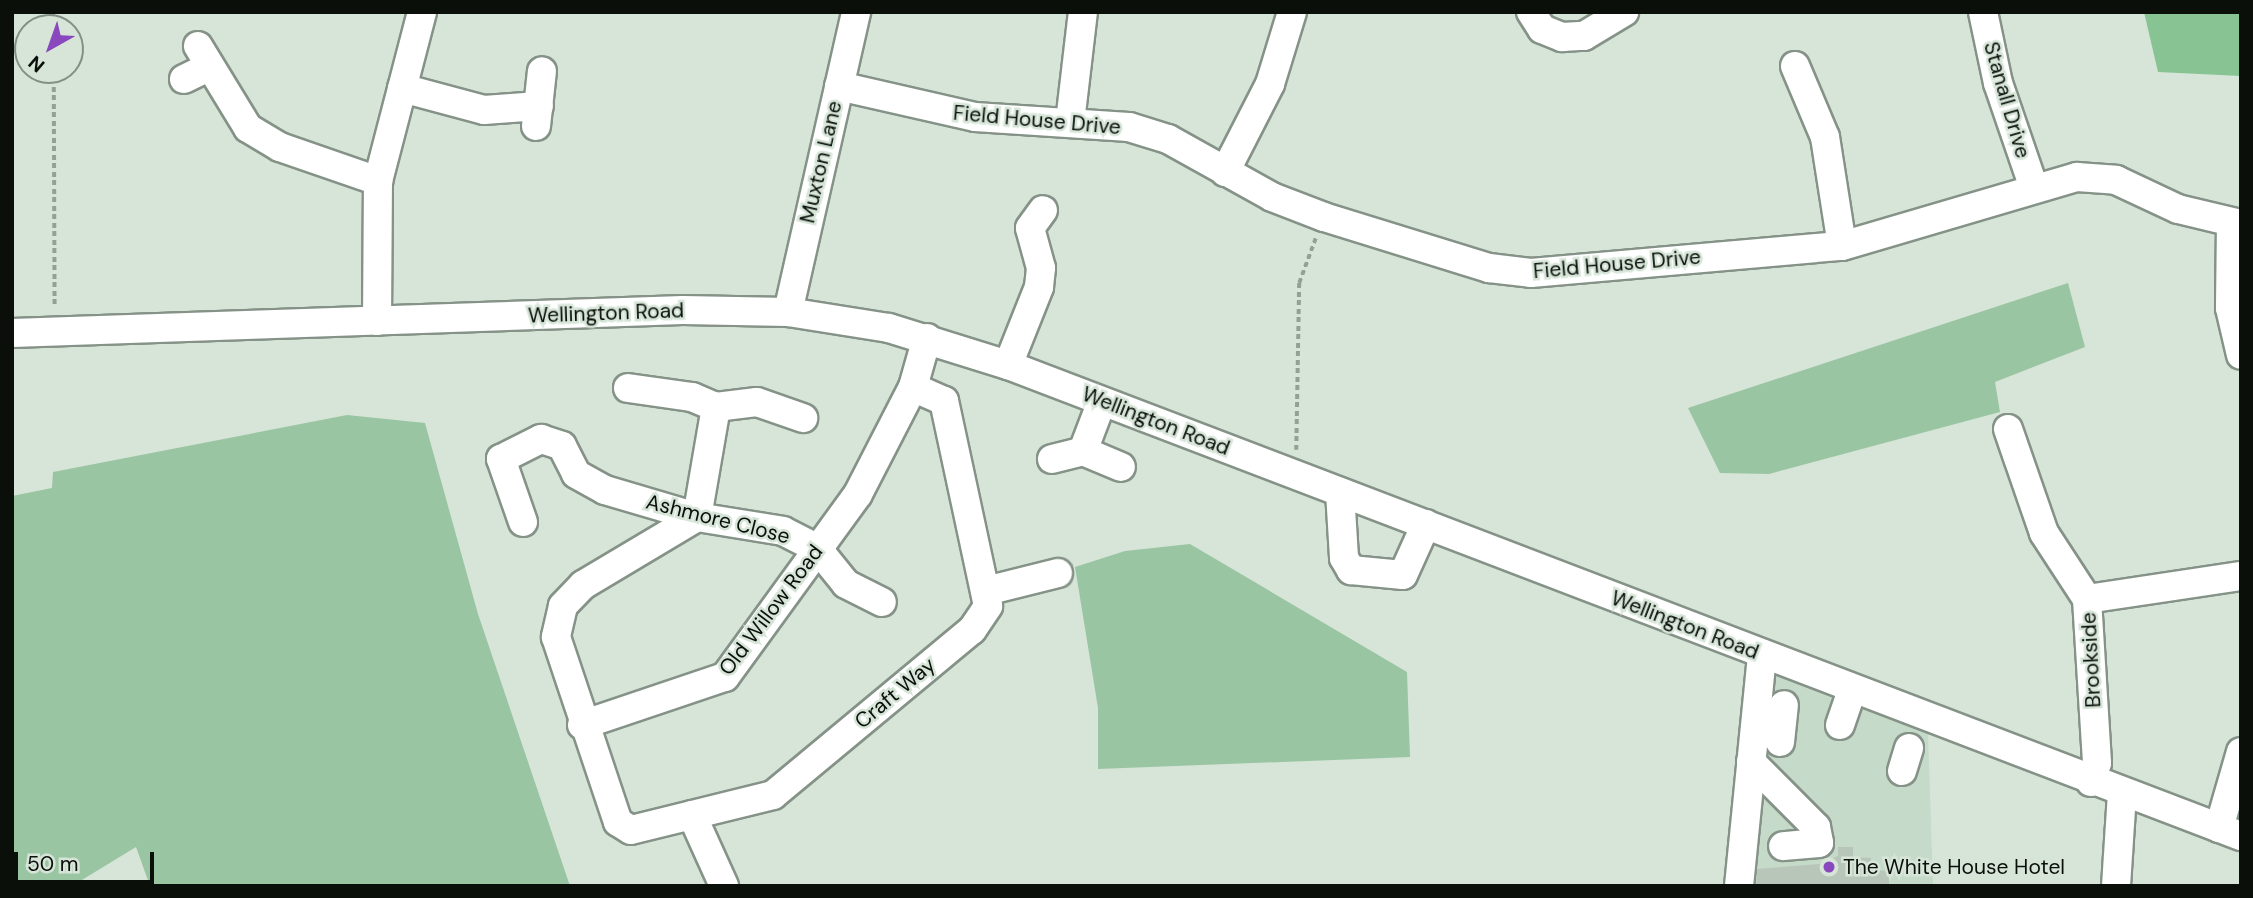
<!DOCTYPE html>
<style>
body{margin:0}
#map{position:relative;width:2253px;height:898px;overflow:hidden;background:#d6e5d8;font-family:"DM Sans",sans-serif}
div>[style]{position:absolute}
[style*='--x']{left:calc(var(--x)*1px);top:calc(var(--y)*1px);width:calc(var(--w)*1px);rotate:calc(var(--a)*1deg)}
.built>*{inset:0;background:#c5dac9}
.green>*{inset:0;background:#9ac5a2}
.forest>*{inset:0;background:#87c393}
.building>*{inset:0;background:#b8c6ba}
.path>*{height:3.5px;margin-top:-1.75px;transform-origin:0;background:repeating-linear-gradient(90deg,#94a095 0 5px,transparent 0 8.5px)}
.roads{filter:drop-shadow(2px 0 #859287) drop-shadow(-2px 0 #859287) drop-shadow(0 2px #859287) drop-shadow(0 -2px #859287)}
.minor>*{height:28px;margin:-14px;padding:0 14px;transform-origin:14px;border-radius:14px;background:#fff}
.dots>*{width:19px;height:19px;translate:-50% -50%;box-sizing:border-box;border:4px solid #d6e5d8;border-radius:50%}
span{translate:-50% -50%;white-space:nowrap;text-align:center;line-height:1.15;-webkit-text-stroke:5px #d6e5d8;paint-order:stroke}
.street-label{font-size:21px;color:#0a0f0a}
.poi-label{font-size:21px;color:#0a0f0a}
.left{translate:0 -50%;text-align:left}
.frame{position:absolute;inset:0;border:14px solid #0a0f0a;pointer-events:none}
.north{position:absolute;left:14px;top:14px;width:70px;height:70px;box-sizing:border-box;background:#d6e5d8;border:2px solid #848f86;border-radius:50%;rotate:220deg;font-size:19px;font-weight:700;line-height:28px;text-align:center;color:#0a0f0a}
.north::after{content:'';display:block;margin:auto;width:24px;height:32px;background:#8948bd;clip-path:polygon(50% 0,100% 100%,50% 72%,0 100%)}
.scale{position:absolute;left:14px;top:852px;width:140px;height:32px;box-sizing:border-box;border:4px solid #0a0f0a;border-top:0;padding-left:9px;font-size:21px;line-height:24px;white-space:nowrap;color:#0a0f0a;-webkit-text-stroke:5px #d6e5d8;paint-order:stroke}
</style>
<div id="map">
<div class="built">
<i style="clip-path:polygon(1753px 665px,1928px 733px,1933px 886px,1732px 886px)"></i>
</div>
<div class="green">
<i style="clip-path:polygon(2068px 283px,2085px 347px,1995px 382px,2000px 412px,1769px 474px,1720px 473px,1688px 408px)"></i>
<i style="clip-path:polygon(347px 415px,425px 423px,478px 614px,570px 886px,150px 886px,136px 847px,72px 886px,12px 886px,12px 496px,52px 488px,53px 472px)"></i>
<i style="clip-path:polygon(1190px 544px,1407px 672px,1410px 757px,1098px 769px,1098px 708px,1075px 567px,1125px 551px)"></i>
</div>
<div class="forest">
<i style="clip-path:polygon(2144px 12px,2241px 12px,2241px 76px,2158px 72px)"></i>
</div>
<div class="building">
<i style="clip-path:polygon(1838px 847px,1853px 847px,1853px 857px,1871px 858px,1871px 870px,1889px 871px,1889px 886px,1756px 886px,1757px 869px,1819px 864px,1838px 856px)"></i>
</div>
<div class="path">
<i style="--x:53;--y:12;--w:16;--a:86"></i>
<i style="--x:54;--y:70;--w:238;--a:89.8"></i>
<i style="--x:1296;--y:450;--w:167;--a:-89"></i>
<i style="--x:1299;--y:283;--w:49;--a:-69.7"></i>
</div>
<div class="roads">
<div class="minor">
<i style="--x:1531;--y:12;--w:20;--a:57"></i>
<i style="--x:1542;--y:29;--w:22;--a:22"></i>
<i style="--x:1562;--y:37;--w:22;--a:-3"></i>
<i style="--x:1584;--y:36;--w:47;--a:-31"></i>
<i style="--x:1983;--y:12;--w:73;--a:78.1"></i>
<i style="--x:1998;--y:83;--w:111;--a:71.1"></i>
<i style="--x:198;--y:46;--w:96;--a:58.6"></i>
<i style="--x:248;--y:128;--w:37;--a:31"></i>
<i style="--x:280;--y:147;--w:104;--a:19.1"></i>
<i style="--x:1795;--y:66;--w:77;--a:67.1"></i>
<i style="--x:1825;--y:137;--w:110;--a:81.1"></i>
<i style="--x:184;--y:79;--w:28;--a:-26"></i>
<i style="--x:839;--y:86;--w:139;--a:12.8"></i>
<i style="--x:975;--y:117;--w:154;--a:3.7"></i>
<i style="--x:1129;--y:127;--w:41;--a:17.1"></i>
<i style="--x:1168;--y:139;--w:119;--a:29.1"></i>
<i style="--x:1272;--y:197;--w:56;--a:21"></i>
<i style="--x:1324;--y:217;--w:173;--a:17.2"></i>
<i style="--x:1489;--y:268;--w:42;--a:6.8"></i>
<i style="--x:1531;--y:273;--w:312;--a:-5"></i>
<i style="--x:1842;--y:246;--w:245;--a:-16.4"></i>
<i style="--x:2077;--y:177;--w:39;--a:4"></i>
<i style="--x:2116;--y:180;--w:68;--a:25.1"></i>
<i style="--x:2178;--y:209;--w:65;--a:13.4"></i>
<i style="--x:402;--y:88;--w:85;--a:15"></i>
<i style="--x:484;--y:110;--w:55;--a:-4.2"></i>
<i style="--x:1070;--y:122;--w:111;--a:-83.3"></i>
<i style="--x:536;--y:126;--w:55;--a:-83.8"></i>
<i style="--x:1225;--y:172;--w:99;--a:-62.9"></i>
<i style="--x:1270;--y:84;--w:75;--a:-73"></i>
<i style="--x:2231;--y:223;--w:85;--a:90.7"></i>
<i style="--x:2230;--y:308;--w:48;--a:76.8"></i>
<i style="--x:788;--y:312;--w:308;--a:-77.2"></i>
<i style="--x:377;--y:321;--w:140;--a:-89.6"></i>
<i style="--x:378;--y:181;--w:175;--a:-75.4"></i>
<i style="--x:12;--y:333;--w:671;--a:-1.96"></i>
<i style="--x:683;--y:310;--w:105;--a:1.1"></i>
<i style="--x:788;--y:312;--w:102;--a:9"></i>
<i style="--x:889;--y:328;--w:125;--a:17.3"></i>
<i style="--x:1008;--y:365;--w:1320;--a:20.91"></i>
<i style="--x:1008;--y:365;--w:84;--a:-68.3"></i>
<i style="--x:1039;--y:287;--w:19;--a:-84"></i>
<i style="--x:1041;--y:268;--w:41;--a:-105.4"></i>
<i style="--x:1030;--y:228;--w:22;--a:-54"></i>
<i style="--x:628;--y:388;--w:65;--a:8"></i>
<i style="--x:692;--y:397;--w:26;--a:23"></i>
<i style="--x:716;--y:407;--w:41;--a:-7"></i>
<i style="--x:757;--y:402;--w:49;--a:19.2"></i>
<i style="--x:2008;--y:429;--w:110;--a:70.9"></i>
<i style="--x:2044;--y:533;--w:79;--a:56.9"></i>
<i style="--x:2087;--y:599;--w:164;--a:86.5"></i>
<i style="--x:2097;--y:763;--w:20;--a:108"></i>
<i style="--x:1083;--y:451;--w:41;--a:22.8"></i>
<i style="--x:1052;--y:459;--w:32;--a:-14"></i>
<i style="--x:1083;--y:451;--w:53;--a:-69.2"></i>
<i style="--x:1340;--y:492;--w:66;--a:86.5"></i>
<i style="--x:1344;--y:558;--w:14;--a:60"></i>
<i style="--x:1351;--y:570;--w:52;--a:5.5"></i>
<i style="--x:1403;--y:575;--w:56;--a:-65.7"></i>
<i style="--x:697;--y:517;--w:133;--a:149.2"></i>
<i style="--x:583;--y:585;--w:29;--a:134"></i>
<i style="--x:563;--y:606;--w:32;--a:103"></i>
<i style="--x:556;--y:637;--w:195;--a:71.5"></i>
<i style="--x:618;--y:822;--w:15;--a:32"></i>
<i style="--x:631;--y:830;--w:146;--a:-13.8"></i>
<i style="--x:773;--y:795;--w:259;--a:-39.7"></i>
<i style="--x:972;--y:630;--w:29;--a:-56"></i>
<i style="--x:988;--y:606;--w:210;--a:-102.1"></i>
<i style="--x:944;--y:401;--w:34;--a:-156"></i>
<i style="--x:913;--y:387;--w:51;--a:-74.1"></i>
<i style="--x:697;--y:517;--w:112;--a:-80.2"></i>
<i style="--x:523;--y:522;--w:67;--a:-109.2"></i>
<i style="--x:501;--y:459;--w:45;--a:-26.6"></i>
<i style="--x:541;--y:439;--w:22;--a:18"></i>
<i style="--x:562;--y:446;--w:31;--a:63"></i>
<i style="--x:576;--y:474;--w:33;--a:29"></i>
<i style="--x:605;--y:490;--w:96;--a:16.4"></i>
<i style="--x:697;--y:517;--w:87;--a:9.2"></i>
<i style="--x:783;--y:531;--w:38;--a:27"></i>
<i style="--x:817;--y:548;--w:46;--a:51.1"></i>
<i style="--x:846;--y:584;--w:40;--a:26.6"></i>
<i style="--x:990;--y:590;--w:70;--a:-14"></i>
<i style="--x:2087;--y:599;--w:156;--a:-8.5"></i>
<i style="--x:582;--y:725;--w:151;--a:-18.6"></i>
<i style="--x:725;--y:677;--w:226;--a:-54"></i>
<i style="--x:858;--y:494;--w:120;--a:-62.8"></i>
<i style="--x:1840;--y:725;--w:37;--a:-71"></i>
<i style="--x:1780;--y:742;--w:37;--a:-84"></i>
<i style="--x:1751;--y:762;--w:92;--a:45"></i>
<i style="--x:1816;--y:827;--w:16;--a:79"></i>
<i style="--x:1819;--y:843;--w:36;--a:175"></i>
<i style="--x:1902;--y:771;--w:24;--a:-73"></i>
<i style="--x:692;--y:815;--w:78;--a:65.7"></i>
<i style="--x:2219;--y:828;--w:79;--a:-73.9"></i>
<i style="--x:1739;--y:886;--w:233;--a:-84.3"></i>
<i style="--x:2116;--y:886;--w:93;--a:-86.3"></i>
</div>
</div>
<div class="dots">
<i style="left:1829px;top:867px;background:#8948bd"></i>
</div>
<div class="street-label">
<span style="left:2007px;top:100px;rotate:74deg">Stanall Drive</span>
<span style="left:1037px;top:120px;rotate:5deg">Field House Drive</span>
<span style="left:821px;top:162px;rotate:-77deg">Muxton Lane</span>
<span style="left:1617px;top:264px;rotate:-5deg">Field House Drive</span>
<span style="left:606px;top:313px;rotate:-2deg">Wellington Road</span>
<span style="left:1156px;top:421px;rotate:21deg">Wellington Road</span>
<span style="left:718px;top:519px;rotate:14deg">Ashmore Close</span>
<span style="left:771px;top:610px;rotate:-53deg">Old Willow Road</span>
<span style="left:1685px;top:625px;rotate:21deg">Wellington Road</span>
<span style="left:2091px;top:660px;rotate:-93deg">Brookside</span>
<span style="left:895px;top:693px;rotate:-40deg">Craft Way</span>
</div>
<div class="poi-label">
<span class="left" style="left:1843px;top:867px">The White House Hotel</span>
</div>
<div class="frame"></div>
<div class="north">N</div>
<div class="scale">50 m</div>
</div>
